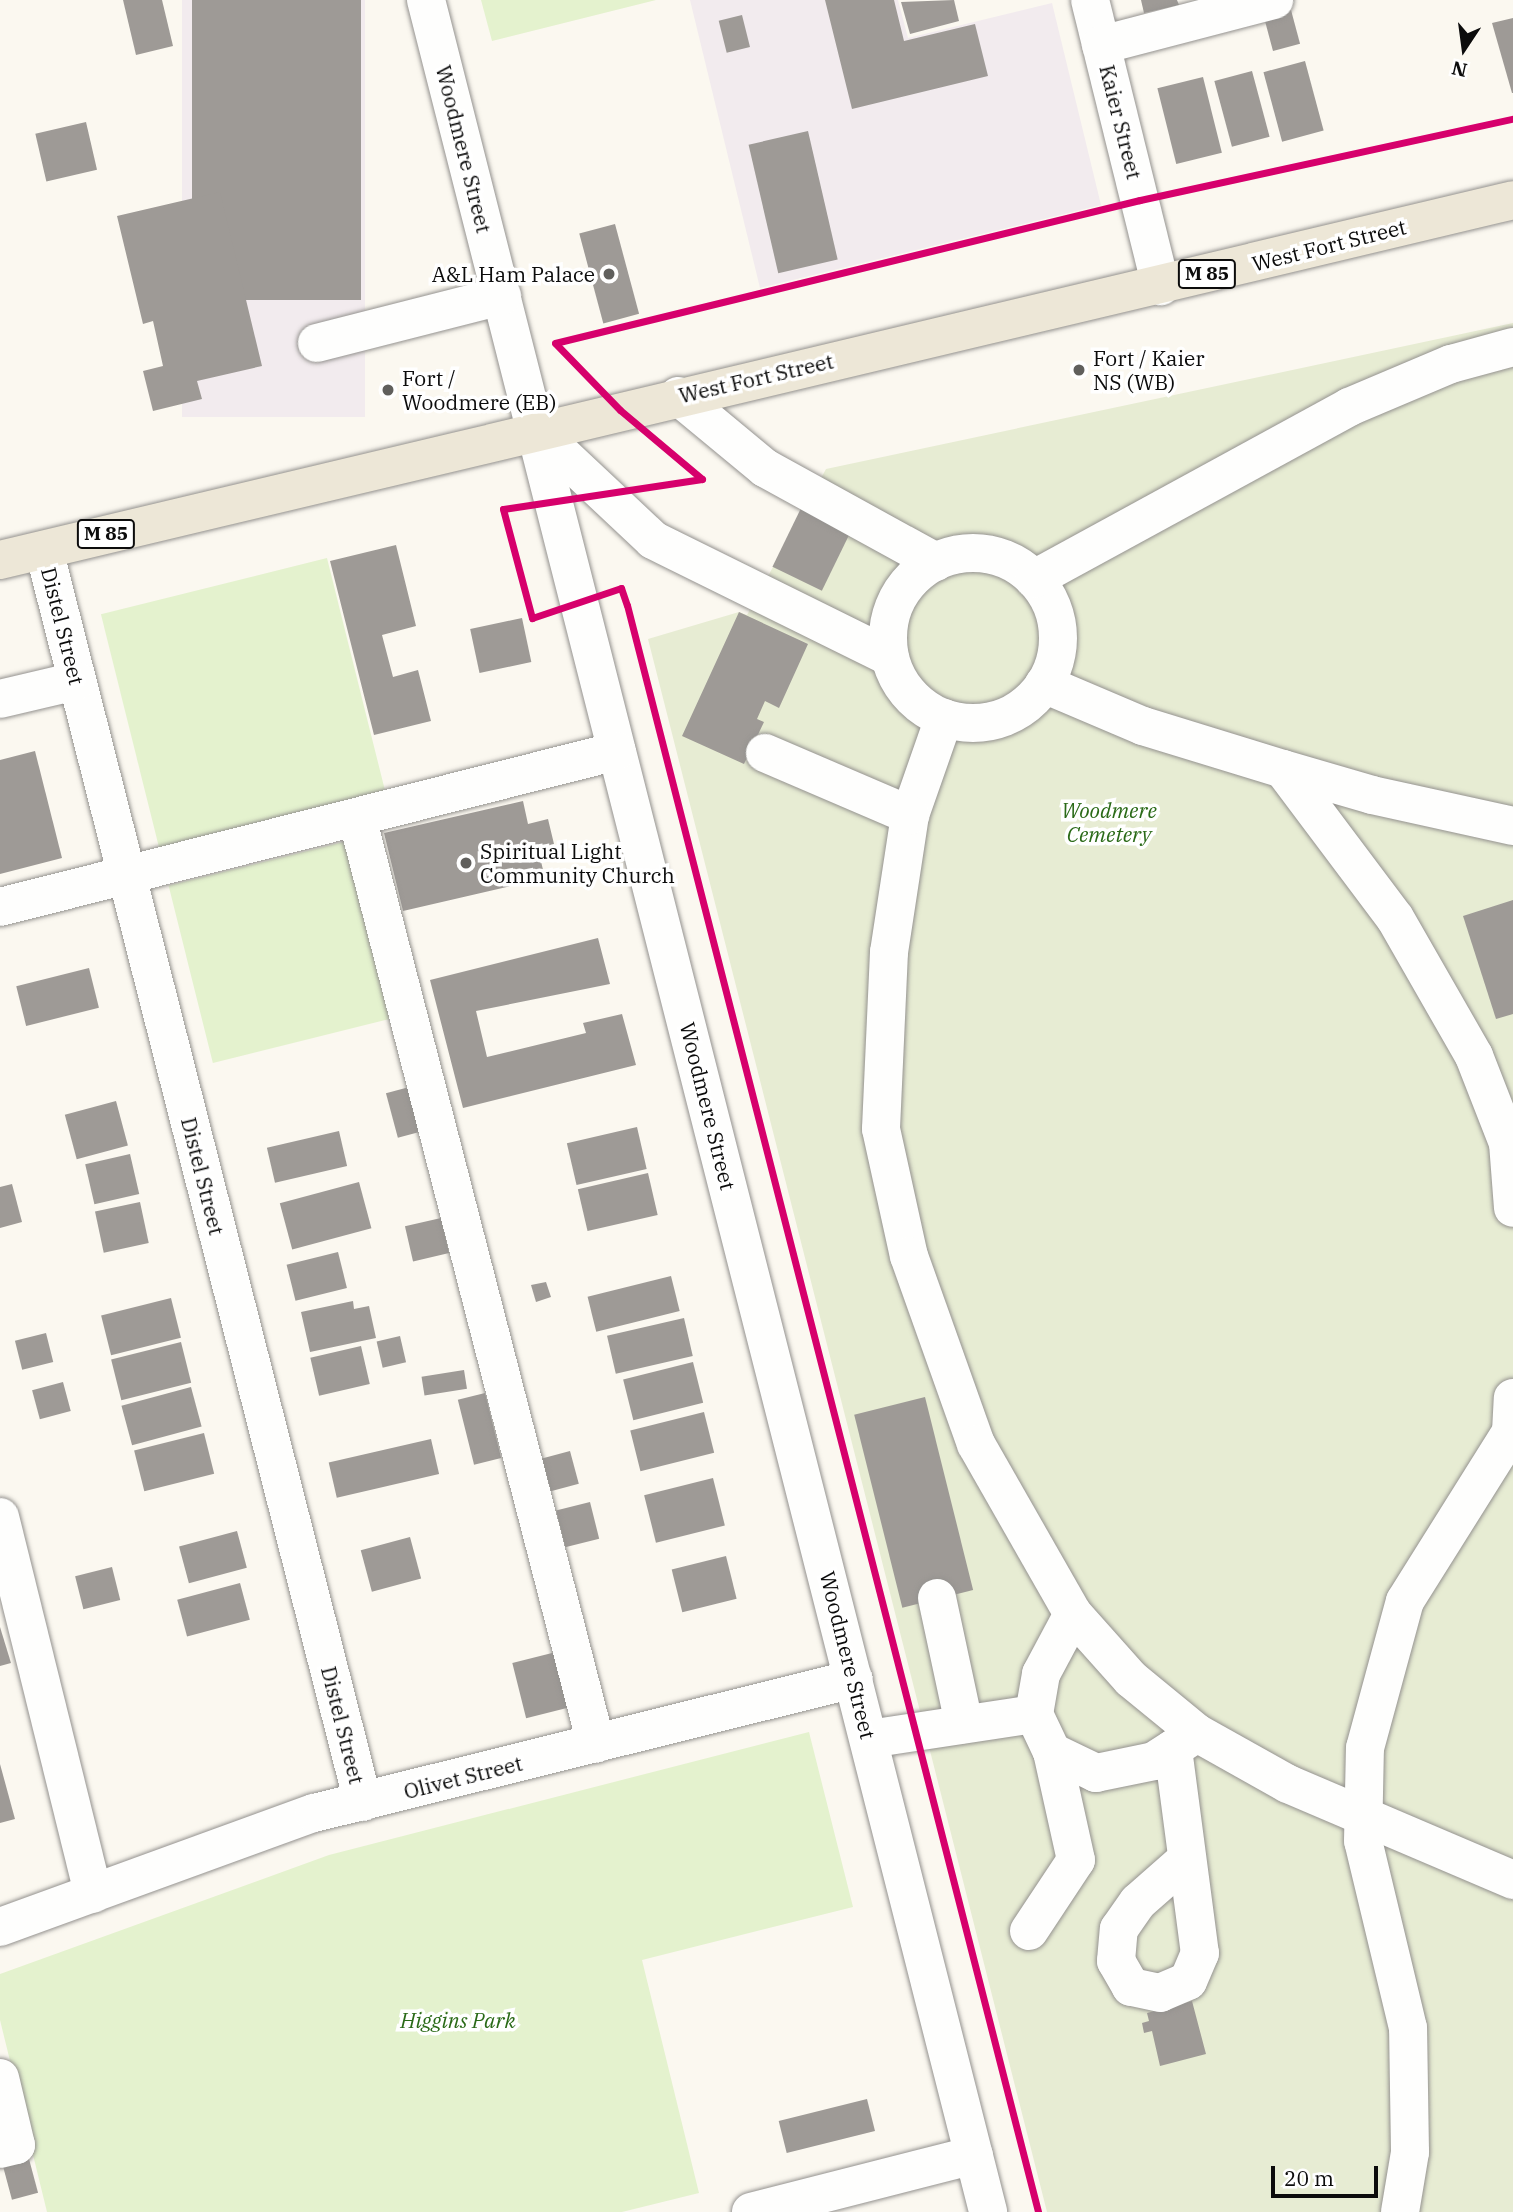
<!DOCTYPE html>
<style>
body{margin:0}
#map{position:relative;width:1513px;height:2212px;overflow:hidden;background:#fbf8f0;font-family:"IBM Plex Serif",serif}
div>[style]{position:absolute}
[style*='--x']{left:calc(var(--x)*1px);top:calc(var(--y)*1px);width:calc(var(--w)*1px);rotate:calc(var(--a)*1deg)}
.industrial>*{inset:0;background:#f2ebee;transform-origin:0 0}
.green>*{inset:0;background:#e4f2ce;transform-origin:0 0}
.cemetery>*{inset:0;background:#e7ecd3}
.building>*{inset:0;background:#9e9a96;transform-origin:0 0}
.roads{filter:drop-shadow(0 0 2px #94928f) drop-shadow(0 0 2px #94928f)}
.minor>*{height:38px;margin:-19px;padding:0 19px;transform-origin:19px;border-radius:19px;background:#fefefd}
.minor>.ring{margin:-19px;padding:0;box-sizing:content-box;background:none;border:38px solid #fefefd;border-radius:50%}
.major>*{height:38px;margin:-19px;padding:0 19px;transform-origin:19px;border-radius:19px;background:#ede7d7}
.cycleway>*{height:7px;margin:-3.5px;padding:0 3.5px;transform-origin:3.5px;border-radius:3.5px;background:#d6006c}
.dots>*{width:19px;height:19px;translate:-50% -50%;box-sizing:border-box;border:4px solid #fff;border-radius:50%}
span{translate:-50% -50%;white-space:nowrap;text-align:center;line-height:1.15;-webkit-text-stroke:7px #fff;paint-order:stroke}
.shield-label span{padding:2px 5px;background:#fff;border:2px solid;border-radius:5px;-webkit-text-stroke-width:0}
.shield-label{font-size:19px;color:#0c0c0c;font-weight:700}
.street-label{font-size:21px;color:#0c0c0c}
.poi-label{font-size:21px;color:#0c0c0c}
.right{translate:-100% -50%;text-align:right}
.left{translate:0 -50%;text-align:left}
.park-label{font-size:21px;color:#2a6a17;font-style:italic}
.north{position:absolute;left:1429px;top:14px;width:70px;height:70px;-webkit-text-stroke:5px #fff;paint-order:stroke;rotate:193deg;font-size:19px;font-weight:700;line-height:28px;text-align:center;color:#0c0c0c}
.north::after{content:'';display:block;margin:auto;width:24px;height:32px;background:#0c0c0c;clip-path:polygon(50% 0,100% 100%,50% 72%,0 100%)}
.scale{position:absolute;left:1271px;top:2166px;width:107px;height:32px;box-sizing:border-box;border:4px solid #0c0c0c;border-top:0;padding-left:9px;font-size:21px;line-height:24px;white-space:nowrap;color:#0c0c0c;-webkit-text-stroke:5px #fff;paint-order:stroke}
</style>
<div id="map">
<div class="industrial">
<i style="left:182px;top:0;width:183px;height:417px"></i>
<i style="clip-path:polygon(690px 0,898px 0,908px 38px,1052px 3px,1101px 205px,760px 288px)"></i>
</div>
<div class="green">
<i style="clip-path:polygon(481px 0,656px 0,492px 41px)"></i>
<i style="left:327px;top:558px;width:241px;height:233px;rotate:76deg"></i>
<i style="left:351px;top:840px;width:183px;height:188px;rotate:76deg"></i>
<i style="clip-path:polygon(809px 1732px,853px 1907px,642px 1960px,699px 2193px,622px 2212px,47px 2212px,0 2020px,0 1974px,329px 1855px)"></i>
</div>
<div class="cemetery">
<i style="clip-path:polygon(1513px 323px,1513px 2212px,1047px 2212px,648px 639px,739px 612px,747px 615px,826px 469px)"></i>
</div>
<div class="building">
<i style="clip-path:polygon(123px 0,162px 0,173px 46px,136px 55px)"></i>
<i style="left:192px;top:0;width:169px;height:300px"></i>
<i style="clip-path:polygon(825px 0,894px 0,904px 41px,975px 24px,988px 76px,852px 109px)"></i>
<i style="clip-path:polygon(954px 0,959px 21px,910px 34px,901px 2px)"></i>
<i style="clip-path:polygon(1141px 0,1177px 0,1179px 5px,1144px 13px)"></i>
<i style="left:1291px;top:10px;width:35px;height:28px;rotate:75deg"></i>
<i style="left:742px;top:15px;width:33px;height:24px;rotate:76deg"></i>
<i style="clip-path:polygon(1513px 18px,1513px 93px,1512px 93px,1492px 23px)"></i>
<i style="left:1305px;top:61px;width:72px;height:43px;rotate:75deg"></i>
<i style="left:1252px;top:71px;width:68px;height:39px;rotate:75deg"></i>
<i style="left:1203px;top:77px;width:78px;height:47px;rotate:76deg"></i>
<i style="left:86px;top:122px;width:49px;height:52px;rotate:77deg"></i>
<i style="left:808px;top:131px;width:132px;height:61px;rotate:77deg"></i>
<i style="clip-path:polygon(220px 192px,262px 366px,197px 381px,202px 399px,153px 411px,143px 371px,163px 366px,153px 321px,143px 324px,117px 216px)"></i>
<i style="left:615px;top:224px;width:93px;height:37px;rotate:75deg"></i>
<i style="left:804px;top:502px;width:55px;height:72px;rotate:26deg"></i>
<i style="clip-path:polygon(396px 545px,416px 626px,382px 635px,393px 677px,418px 670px,431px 721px,374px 735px,330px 561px)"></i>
<i style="clip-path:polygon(739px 612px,808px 644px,779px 708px,765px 701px,757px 719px,764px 722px,744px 764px,682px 736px)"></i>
<i style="left:522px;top:618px;width:45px;height:53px;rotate:78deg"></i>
<i style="clip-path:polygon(35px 751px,62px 858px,0 874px,0 760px)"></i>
<i style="clip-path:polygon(523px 801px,528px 824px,548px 819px,554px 844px,538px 849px,545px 878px,403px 911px,384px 833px)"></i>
<i style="clip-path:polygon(1513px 900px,1513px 1014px,1496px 1019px,1463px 916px)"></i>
<i style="clip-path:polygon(598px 938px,610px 984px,476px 1011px,487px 1057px,586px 1033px,583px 1023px,622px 1014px,636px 1065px,463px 1108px,430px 980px)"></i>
<i style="left:89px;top:968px;width:41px;height:75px;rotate:76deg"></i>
<i style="left:413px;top:1086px;width:46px;height:28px;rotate:75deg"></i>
<i style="left:116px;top:1101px;width:46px;height:53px;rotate:75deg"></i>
<i style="left:637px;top:1127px;width:43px;height:72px;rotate:77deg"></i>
<i style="left:339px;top:1131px;width:36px;height:74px;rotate:77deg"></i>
<i style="left:130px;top:1154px;width:41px;height:46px;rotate:77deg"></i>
<i style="left:648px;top:1173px;width:43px;height:72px;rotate:77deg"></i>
<i style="left:359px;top:1182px;width:48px;height:82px;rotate:75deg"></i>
<i style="clip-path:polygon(12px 1184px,22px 1222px,0 1228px,0 1187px)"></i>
<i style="left:140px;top:1202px;width:42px;height:46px;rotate:78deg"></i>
<i style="left:441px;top:1218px;width:36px;height:37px;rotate:77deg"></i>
<i style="left:338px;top:1252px;width:37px;height:53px;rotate:76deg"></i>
<i style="left:671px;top:1276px;width:36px;height:86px;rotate:76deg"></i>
<i style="clip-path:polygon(546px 1282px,551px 1297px,536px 1302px,531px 1285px)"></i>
<i style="left:171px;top:1298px;width:41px;height:72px;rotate:76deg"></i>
<i style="clip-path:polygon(353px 1301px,354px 1309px,369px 1306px,376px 1338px,310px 1352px,301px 1312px)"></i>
<i style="left:684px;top:1318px;width:39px;height:79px;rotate:77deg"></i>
<i style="left:46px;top:1333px;width:30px;height:32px;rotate:76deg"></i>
<i style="left:400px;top:1336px;width:27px;height:24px;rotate:77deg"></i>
<i style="left:181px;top:1342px;width:42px;height:72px;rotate:76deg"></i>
<i style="left:361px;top:1346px;width:39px;height:52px;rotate:77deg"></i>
<i style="left:693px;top:1362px;width:42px;height:72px;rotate:76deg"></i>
<i style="left:464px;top:1370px;width:19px;height:43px;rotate:81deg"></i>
<i style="left:63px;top:1382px;width:30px;height:32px;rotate:75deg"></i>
<i style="left:191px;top:1387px;width:41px;height:72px;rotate:75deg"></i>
<i style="left:485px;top:1393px;width:67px;height:28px;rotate:76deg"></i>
<i style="left:925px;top:1397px;width:199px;height:73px;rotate:76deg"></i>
<i style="left:704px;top:1412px;width:42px;height:76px;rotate:76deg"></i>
<i style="left:204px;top:1433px;width:42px;height:72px;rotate:76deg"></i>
<i style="left:431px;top:1439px;width:36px;height:105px;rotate:77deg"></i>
<i style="left:570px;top:1451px;width:34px;height:29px;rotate:75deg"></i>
<i style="left:713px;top:1478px;width:49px;height:71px;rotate:76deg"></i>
<i style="left:590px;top:1502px;width:38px;height:35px;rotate:76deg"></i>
<i style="left:237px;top:1531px;width:38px;height:60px;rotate:75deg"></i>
<i style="left:410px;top:1537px;width:43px;height:51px;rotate:75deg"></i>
<i style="left:726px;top:1556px;width:44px;height:56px;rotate:76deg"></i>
<i style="left:112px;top:1567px;width:34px;height:38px;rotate:76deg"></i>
<i style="left:240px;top:1583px;width:38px;height:65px;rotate:75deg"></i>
<i style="clip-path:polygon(0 1627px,11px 1663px,0 1666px)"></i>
<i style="left:556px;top:1652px;width:57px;height:45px;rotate:76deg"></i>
<i style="clip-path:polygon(0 1764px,15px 1819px,0 1823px)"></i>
<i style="clip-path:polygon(1192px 2001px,1206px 2054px,1160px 2066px,1152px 2031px,1144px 2033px,1142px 2023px,1149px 2021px,1147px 2013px)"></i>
<i style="left:867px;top:2099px;width:33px;height:91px;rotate:76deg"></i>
<i style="left:29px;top:2159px;width:35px;height:27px;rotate:75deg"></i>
</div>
<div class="roads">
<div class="minor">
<i style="--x:426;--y:0;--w:2282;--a:75.74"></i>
<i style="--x:1090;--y:0;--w:295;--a:76.1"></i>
<i style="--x:1101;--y:45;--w:179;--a:-14.6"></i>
<i style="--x:317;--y:343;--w:191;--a:-14.3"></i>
<i style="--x:678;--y:396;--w:113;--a:39.6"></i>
<i style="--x:765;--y:468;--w:195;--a:28.8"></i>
<i style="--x:535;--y:429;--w:162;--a:43.2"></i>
<i style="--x:653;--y:540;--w:264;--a:26.3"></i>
<i style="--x:44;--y:550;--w:1292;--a:75.71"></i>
<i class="ring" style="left:888px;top:553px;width:132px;height:132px"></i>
<i style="--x:1034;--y:579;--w:359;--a:-28.6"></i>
<i style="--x:1349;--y:407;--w:111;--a:-22.9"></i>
<i style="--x:1451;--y:364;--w:64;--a:-15.3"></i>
<i style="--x:1044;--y:684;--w:108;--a:23"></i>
<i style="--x:1143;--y:726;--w:146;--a:17.1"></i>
<i style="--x:1283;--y:769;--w:93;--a:16.3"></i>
<i style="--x:1372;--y:795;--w:144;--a:12.4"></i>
<i style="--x:0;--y:699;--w:79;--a:-13.2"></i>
<i style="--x:944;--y:718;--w:103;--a:109.3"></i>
<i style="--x:910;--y:815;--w:139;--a:98.7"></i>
<i style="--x:889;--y:952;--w:177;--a:92.6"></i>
<i style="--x:881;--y:1129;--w:130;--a:77.6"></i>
<i style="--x:909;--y:1256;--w:200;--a:70.4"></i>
<i style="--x:976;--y:1444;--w:196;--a:60.3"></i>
<i style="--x:1073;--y:1614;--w:87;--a:48.3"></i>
<i style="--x:1131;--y:1679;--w:85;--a:39.3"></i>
<i style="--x:1197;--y:1733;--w:104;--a:29.3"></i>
<i style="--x:1288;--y:1784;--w:245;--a:23.1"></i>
<i style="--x:765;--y:753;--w:158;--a:23.2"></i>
<i style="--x:1283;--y:769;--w:186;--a:53.1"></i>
<i style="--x:1395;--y:918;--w:159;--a:60.2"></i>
<i style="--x:1474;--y:1056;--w:93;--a:68.7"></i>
<i style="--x:1508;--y:1143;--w:65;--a:85.6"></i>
<i style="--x:357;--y:817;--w:957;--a:75.54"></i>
<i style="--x:0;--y:907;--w:636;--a:-14.19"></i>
<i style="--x:0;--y:1517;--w:388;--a:76.1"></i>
<i style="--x:937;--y:1598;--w:129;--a:77.9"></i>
<i style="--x:1073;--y:1614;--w:68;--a:118.1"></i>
<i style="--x:1041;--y:1674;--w:41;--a:99.9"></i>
<i style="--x:1034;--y:1714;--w:42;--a:64.7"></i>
<i style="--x:1052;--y:1752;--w:49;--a:25.5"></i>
<i style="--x:1096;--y:1773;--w:59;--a:-11.7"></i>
<i style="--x:1154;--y:1761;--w:48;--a:-33"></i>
<i style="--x:869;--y:1739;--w:167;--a:-8.6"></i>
<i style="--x:1173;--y:1749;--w:206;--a:82.5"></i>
<i style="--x:1200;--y:1953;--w:30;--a:113"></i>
<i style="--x:1188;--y:1981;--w:30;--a:157"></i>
<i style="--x:1160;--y:1993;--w:30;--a:-168"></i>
<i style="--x:1131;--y:1987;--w:30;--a:-120"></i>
<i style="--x:1116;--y:1961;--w:32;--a:-85"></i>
<i style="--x:1119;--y:1929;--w:33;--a:-55"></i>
<i style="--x:1138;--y:1902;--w:65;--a:-41.3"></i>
<i style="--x:0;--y:1927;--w:334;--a:-20"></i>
<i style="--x:314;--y:1813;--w:556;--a:-13.94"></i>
<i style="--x:1029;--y:1931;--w:85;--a:-56.5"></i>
<i style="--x:1076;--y:1860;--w:111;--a:-102.5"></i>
<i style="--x:0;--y:2078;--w:69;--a:76.6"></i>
<i style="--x:16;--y:2145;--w:16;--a:166"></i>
<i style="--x:751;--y:2212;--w:230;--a:-14.3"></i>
<i style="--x:1400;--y:2212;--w:61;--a:-80.5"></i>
<i style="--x:1410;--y:2152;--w:124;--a:-90.9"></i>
<i style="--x:1408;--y:2028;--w:192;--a:-103.5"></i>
<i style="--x:1363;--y:1841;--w:93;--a:-88.8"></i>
<i style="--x:1365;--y:1748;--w:152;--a:-74.8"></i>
<i style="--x:1405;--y:1601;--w:199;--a:-57.9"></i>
<i style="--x:1511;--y:1432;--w:34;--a:-87"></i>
</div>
<div class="major">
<i style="--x:0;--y:560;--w:1555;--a:-13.38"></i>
</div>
</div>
<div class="cycleway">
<i style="--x:702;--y:479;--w:201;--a:171.4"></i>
<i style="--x:503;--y:509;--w:113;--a:75.1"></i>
<i style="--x:532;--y:618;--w:94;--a:-18.6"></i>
<i style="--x:621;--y:588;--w:18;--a:71"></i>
<i style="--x:627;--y:605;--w:1659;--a:75.65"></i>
<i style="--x:702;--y:479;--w:107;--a:-139.9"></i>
<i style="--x:620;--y:410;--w:93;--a:-134.1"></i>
<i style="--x:555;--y:343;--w:602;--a:-13.74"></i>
<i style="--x:1140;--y:200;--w:382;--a:-12.3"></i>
</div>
<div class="dots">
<i style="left:609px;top:274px;background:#605f5c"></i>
<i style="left:1079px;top:370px;background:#605f5c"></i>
<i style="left:388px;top:390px;background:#605f5c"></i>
<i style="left:466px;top:863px;background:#605f5c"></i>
</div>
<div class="shield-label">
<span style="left:1207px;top:274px">M 85</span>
<span style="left:106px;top:534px">M 85</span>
</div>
<div class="street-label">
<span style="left:1121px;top:122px;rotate:76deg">Kaier Street</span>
<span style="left:464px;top:149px;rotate:76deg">Woodmere Street</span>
<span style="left:1329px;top:245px;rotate:-14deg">West Fort Street</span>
<span style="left:756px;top:378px;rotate:-13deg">West Fort Street</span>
<span style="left:63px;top:626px;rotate:76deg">Distel Street</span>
<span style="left:708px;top:1106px;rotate:76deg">Woodmere Street</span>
<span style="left:203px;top:1176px;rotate:76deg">Distel Street</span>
<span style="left:848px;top:1655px;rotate:76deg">Woodmere Street</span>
<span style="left:343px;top:1725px;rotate:76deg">Distel Street</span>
<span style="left:463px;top:1777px;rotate:-14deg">Olivet Street</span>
</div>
<div class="poi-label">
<span class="right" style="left:595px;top:274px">A&amp;L Ham Palace</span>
<span class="left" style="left:1093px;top:370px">Fort / Kaier<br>NS (WB)</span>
<span class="left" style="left:402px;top:390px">Fort /<br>Woodmere (EB)</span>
<span class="left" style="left:480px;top:863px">Spiritual Light<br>Community Church</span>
</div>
<div class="park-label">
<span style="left:1109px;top:822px">Woodmere<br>Cemetery</span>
<span style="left:458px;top:2020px">Higgins Park</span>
</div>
<div class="north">N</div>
<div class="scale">20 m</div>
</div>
